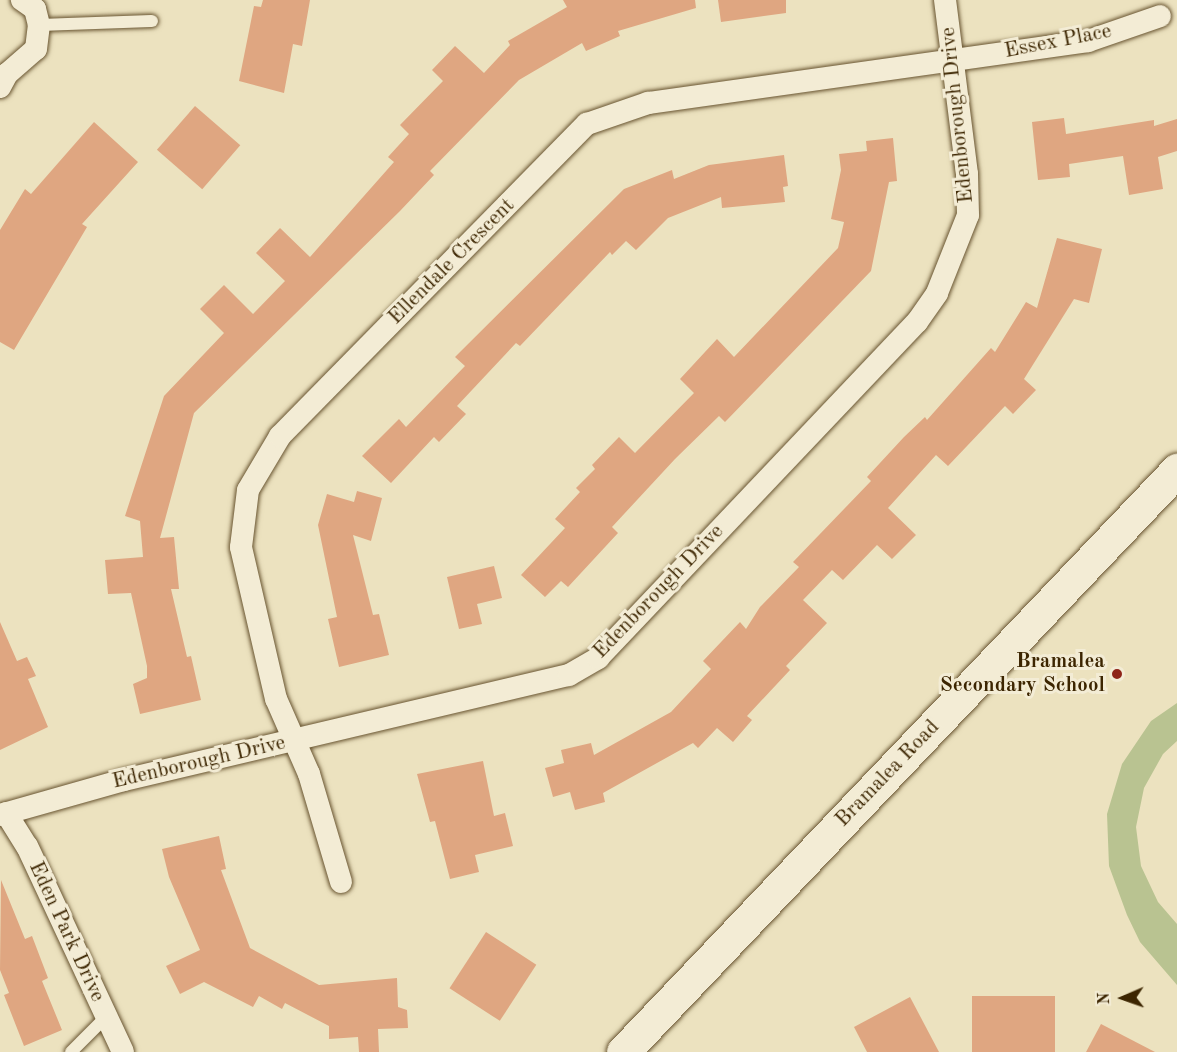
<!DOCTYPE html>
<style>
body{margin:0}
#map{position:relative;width:1177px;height:1052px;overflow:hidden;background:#ece2bf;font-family:"Old Standard TT",serif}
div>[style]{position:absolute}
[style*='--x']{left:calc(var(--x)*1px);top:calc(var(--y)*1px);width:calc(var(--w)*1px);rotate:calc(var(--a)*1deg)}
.green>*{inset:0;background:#b9c391}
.building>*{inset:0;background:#dfa681;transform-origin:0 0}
.roads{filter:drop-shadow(0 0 2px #685430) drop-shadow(0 0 2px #685430)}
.lane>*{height:12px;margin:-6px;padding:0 6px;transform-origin:6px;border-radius:6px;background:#f3ecd5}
.street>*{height:22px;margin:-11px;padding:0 11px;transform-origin:11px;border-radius:11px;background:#f3ecd5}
.secondary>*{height:33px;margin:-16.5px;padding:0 16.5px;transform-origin:16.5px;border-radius:16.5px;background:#f3ecd5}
.dots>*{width:16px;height:16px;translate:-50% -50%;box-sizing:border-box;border:3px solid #f3ecd5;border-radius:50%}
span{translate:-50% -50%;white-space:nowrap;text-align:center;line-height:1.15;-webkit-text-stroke:6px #f3ecd5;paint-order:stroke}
.street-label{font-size:21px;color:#3c2501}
.poi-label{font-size:21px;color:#3c2501;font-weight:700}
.right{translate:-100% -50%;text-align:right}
.north{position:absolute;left:1093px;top:968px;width:60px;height:60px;-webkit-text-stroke:4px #f3ecd5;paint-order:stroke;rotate:268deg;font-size:16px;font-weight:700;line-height:24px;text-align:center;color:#3c2501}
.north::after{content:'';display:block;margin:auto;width:21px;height:27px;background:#3c2501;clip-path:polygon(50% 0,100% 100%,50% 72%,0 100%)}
</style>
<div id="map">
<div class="green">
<i style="clip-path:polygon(1177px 703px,1177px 741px,1163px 754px,1144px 788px,1136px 827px,1141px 866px,1158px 902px,1177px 924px,1177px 985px,1140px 942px,1127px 915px,1109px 866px,1107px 814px,1122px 764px,1151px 721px)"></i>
</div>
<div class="building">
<i style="clip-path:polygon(263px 0,310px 0,302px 46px,293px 44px,284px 93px,239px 81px,254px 6px,261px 7px)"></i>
<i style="clip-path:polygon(563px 0,695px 0,696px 8px,618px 31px,620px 36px,586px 51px,582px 43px,519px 80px,430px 171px,434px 175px,400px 211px,194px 413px,160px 538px,174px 537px,179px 589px,171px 589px,187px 657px,191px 656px,201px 700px,140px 714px,133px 684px,147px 678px,147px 666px,131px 593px,108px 594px,105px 560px,143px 557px,140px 521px,125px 516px,164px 396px,224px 333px,200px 309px,224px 285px,253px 314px,285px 281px,256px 253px,280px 228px,310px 257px,394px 162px,388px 157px,409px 134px,400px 125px,443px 81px,432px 70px,455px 46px,484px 73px,510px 45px,508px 41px,567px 7px)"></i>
<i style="clip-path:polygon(718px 0,786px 0,786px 13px,721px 22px)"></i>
<i style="left:195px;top:106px;width:60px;height:58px;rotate:41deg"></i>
<i style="clip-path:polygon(1064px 118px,1066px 134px,1154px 120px,1154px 126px,1177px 119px,1177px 151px,1158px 157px,1163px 189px,1129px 195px,1123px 156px,1069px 164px,1070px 177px,1038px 180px,1032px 122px)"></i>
<i style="clip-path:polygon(94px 122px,138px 162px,82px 224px,87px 227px,14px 350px,0 342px,0 230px,25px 189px,31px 194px)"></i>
<i style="clip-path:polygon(893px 138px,897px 181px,889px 182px,871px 271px,725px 422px,719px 416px,675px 459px,612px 527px,618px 533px,568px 587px,561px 581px,545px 597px,521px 575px,565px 528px,555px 519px,580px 492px,576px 488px,595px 469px,592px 465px,619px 437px,635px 453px,694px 393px,680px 379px,717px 339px,734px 357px,838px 248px,844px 222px,831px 219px,841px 170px,839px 154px,867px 151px,866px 141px)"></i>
<i style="clip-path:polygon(784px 155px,788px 186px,783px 187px,785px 202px,722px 208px,721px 197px,668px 218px,636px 250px,626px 241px,612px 255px,610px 252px,520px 346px,516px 343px,457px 406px,466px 414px,439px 442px,434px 437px,391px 483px,362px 456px,399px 419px,406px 427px,465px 366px,455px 357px,624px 189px,672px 170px,674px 179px,709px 165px)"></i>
<i style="clip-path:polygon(1057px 238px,1102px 249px,1089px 303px,1074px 299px,1024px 379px,1036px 390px,1013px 414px,1005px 406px,948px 466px,936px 455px,888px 508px,916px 535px,892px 559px,877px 545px,843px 580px,832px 570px,803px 600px,827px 623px,786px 666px,790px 670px,747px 716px,752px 720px,733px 742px,717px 728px,698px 748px,693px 743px,603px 793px,605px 802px,575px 810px,570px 792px,553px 797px,545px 768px,564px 763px,561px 750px,591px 743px,594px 755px,671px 712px,711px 669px,703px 661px,740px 622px,746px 629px,760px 607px,799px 567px,793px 562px,871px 481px,867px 477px,904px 437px,925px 417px,927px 420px,991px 348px,995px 352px,1026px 302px,1037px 308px)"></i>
<i style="clip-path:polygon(357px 491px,382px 498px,371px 541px,353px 535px,373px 615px,379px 614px,389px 655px,339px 667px,328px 619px,337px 617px,318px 525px,327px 494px,354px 502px)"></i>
<i style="clip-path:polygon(494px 566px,502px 598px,477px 604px,482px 624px,459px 629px,447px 577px)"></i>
<i style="clip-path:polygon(0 622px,17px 661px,27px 657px,36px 676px,28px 679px,48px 727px,0 750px)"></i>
<i style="clip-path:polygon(483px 761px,494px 816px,505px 813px,513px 846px,475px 855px,479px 872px,450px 879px,435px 821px,430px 822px,417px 774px)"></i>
<i style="clip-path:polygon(219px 836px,226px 869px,221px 870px,250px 948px,319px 985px,397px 978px,398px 1007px,407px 1010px,408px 1028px,378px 1029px,379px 1052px,359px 1052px,358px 1037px,329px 1039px,329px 1026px,285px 1003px,282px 1009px,259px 996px,253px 1007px,204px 982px,180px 994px,166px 966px,200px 950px,169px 877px,162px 849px)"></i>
<i style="clip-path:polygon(1px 880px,25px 939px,32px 936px,48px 978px,42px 981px,62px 1030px,24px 1046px,4px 995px,9px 993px,0 970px)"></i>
<i style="left:486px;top:932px;width:60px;height:67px;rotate:33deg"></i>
<i style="left:972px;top:996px;width:83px;height:56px"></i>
<i style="clip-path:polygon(910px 997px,939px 1052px,867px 1052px,854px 1027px)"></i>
<i style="clip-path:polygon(1101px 1024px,1155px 1052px,1086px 1052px)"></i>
</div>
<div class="roads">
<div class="lane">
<i style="--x:39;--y:25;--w:113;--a:-2"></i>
<i style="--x:71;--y:1052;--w:49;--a:-45"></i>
</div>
<div class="street">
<i style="--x:0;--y:87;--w:15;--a:-62"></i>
<i style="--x:7;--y:74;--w:38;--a:-41"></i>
<i style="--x:36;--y:49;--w:24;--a:-83"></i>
<i style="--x:39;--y:25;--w:16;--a:-104"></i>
<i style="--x:35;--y:9;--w:16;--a:-145"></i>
<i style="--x:6;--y:813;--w:39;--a:58"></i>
<i style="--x:27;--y:846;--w:227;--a:65"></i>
<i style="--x:0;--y:815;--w:129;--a:-15.8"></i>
<i style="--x:124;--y:780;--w:457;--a:-13.3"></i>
<i style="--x:569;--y:675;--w:34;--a:-30"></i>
<i style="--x:598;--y:658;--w:463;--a:-46.5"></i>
<i style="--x:917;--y:322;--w:35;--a:-55"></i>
<i style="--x:937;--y:293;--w:84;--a:-68.3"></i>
<i style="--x:968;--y:215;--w:41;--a:-91.4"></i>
<i style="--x:967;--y:174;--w:175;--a:-97.2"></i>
<i style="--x:341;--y:882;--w:113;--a:-106.5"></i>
<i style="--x:309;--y:774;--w:82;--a:-113.7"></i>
<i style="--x:276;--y:699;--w:156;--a:-103"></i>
<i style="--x:241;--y:547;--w:57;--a:-83"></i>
<i style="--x:248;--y:490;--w:63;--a:-59.3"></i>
<i style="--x:280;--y:436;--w:438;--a:-45.5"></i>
<i style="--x:587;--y:124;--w:65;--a:-19"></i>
<i style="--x:648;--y:103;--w:444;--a:-8"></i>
<i style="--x:1088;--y:41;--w:76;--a:-19.1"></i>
</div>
<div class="secondary">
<i style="--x:623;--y:1052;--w:804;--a:-46.41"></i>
</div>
</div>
<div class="dots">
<i style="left:1117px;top:674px;background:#8f2418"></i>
</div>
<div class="street-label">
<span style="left:1058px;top:42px;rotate:-11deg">Essex Place</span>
<span style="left:958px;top:115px;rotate:-96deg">Edenborough Drive</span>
<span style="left:452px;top:262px;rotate:-45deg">Ellendale Crescent</span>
<span style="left:659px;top:592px;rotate:-46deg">Edenborough Drive</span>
<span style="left:199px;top:763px;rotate:-13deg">Edenborough Drive</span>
<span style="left:888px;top:774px;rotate:-46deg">Bramalea Road</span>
<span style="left:66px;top:932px;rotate:65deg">Eden Park Drive</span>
</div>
<div class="poi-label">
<span class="right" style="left:1105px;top:674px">Bramalea<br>Secondary School</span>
</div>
<div class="north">N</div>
</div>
